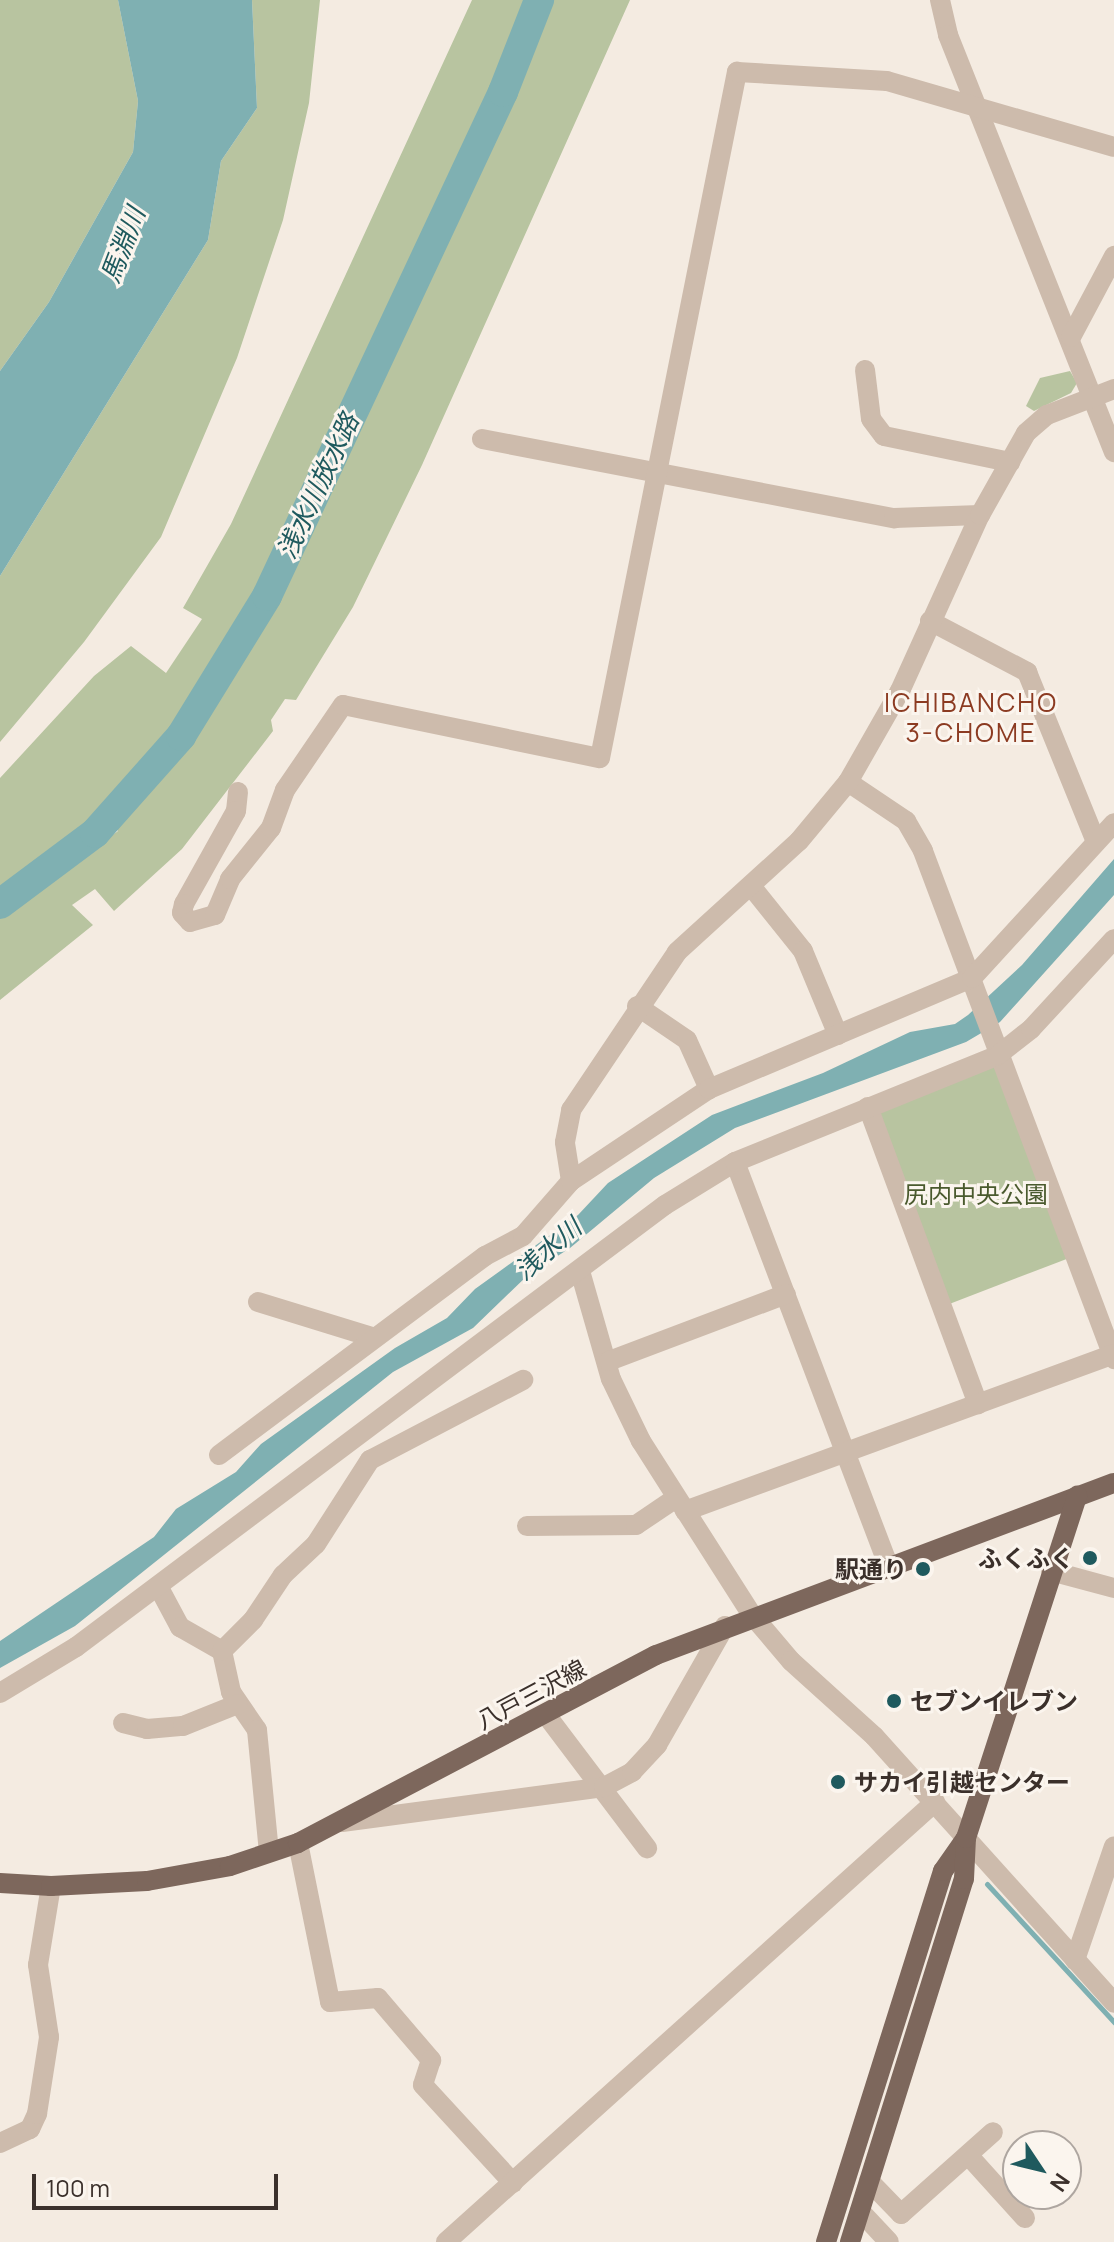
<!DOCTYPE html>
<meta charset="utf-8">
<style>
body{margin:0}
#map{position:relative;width:1114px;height:2242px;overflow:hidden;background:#f4ebe1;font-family:Manrope,"Noto Sans JP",sans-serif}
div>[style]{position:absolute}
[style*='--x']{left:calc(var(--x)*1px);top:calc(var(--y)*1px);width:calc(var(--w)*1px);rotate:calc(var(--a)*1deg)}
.green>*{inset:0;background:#b8c4a0;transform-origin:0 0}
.water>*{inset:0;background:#7fb0b2}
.stream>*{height:5px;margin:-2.5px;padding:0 2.5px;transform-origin:2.5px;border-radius:2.5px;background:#7fb0b2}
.river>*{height:30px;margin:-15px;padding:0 15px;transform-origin:15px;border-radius:15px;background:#7fb0b2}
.minor>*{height:20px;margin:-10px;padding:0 10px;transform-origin:10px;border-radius:10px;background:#cdbbac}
.major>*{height:20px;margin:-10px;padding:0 10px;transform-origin:10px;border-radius:10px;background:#7d675c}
.dots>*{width:22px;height:22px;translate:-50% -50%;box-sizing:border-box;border:4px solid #fbf5ee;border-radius:50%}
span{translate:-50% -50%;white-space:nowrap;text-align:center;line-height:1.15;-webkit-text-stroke:6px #fbf5ee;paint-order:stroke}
.park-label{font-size:24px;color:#4a5a2e}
.poi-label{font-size:24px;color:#3b302b;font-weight:700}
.right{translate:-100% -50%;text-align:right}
.left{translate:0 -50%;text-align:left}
.street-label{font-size:24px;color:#3b302b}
.water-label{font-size:26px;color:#1f5a5e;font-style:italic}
.neighbourhood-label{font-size:26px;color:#8c3b22;letter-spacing:2px}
.north{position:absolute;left:1002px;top:2130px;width:80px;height:80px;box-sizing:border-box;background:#fbf5ee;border:2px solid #aea6a0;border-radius:50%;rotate:125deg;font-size:22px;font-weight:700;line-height:32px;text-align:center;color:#3b302b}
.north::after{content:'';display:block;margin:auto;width:28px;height:36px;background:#1f5a5e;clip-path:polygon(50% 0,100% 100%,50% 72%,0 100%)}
.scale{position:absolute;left:32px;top:2174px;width:246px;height:36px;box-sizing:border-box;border:4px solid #3b302b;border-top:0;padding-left:10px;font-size:24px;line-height:28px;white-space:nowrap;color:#3b302b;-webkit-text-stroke:6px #fbf5ee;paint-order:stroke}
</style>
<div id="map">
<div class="green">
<i style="clip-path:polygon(0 0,118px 0,138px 101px,133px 152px,49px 302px,0 371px)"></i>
<i style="clip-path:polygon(252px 0,320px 0,309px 103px,283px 220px,237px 358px,161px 537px,84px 642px,0 742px,0 576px,208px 240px,221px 161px,257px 108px)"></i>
<i style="clip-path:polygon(472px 0,630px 0,422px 465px,353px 607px,296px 700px,285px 699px,271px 720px,273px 731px,182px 849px,114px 911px,95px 889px,72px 905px,93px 925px,0 1000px,0 917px,118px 831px,103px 813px,0 892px,0 778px,94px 676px,131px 646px,166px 673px,202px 619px,183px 608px,231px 524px)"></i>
<i style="clip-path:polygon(1070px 371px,1077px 383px,1071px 393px,1034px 411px,1026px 406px,1040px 378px)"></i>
<i style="left:994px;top:1064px;width:208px;height:127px;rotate:69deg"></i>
</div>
<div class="water">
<i style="clip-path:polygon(118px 0,252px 0,257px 108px,221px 161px,208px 240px,0 576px,0 371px,49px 302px,133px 152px,138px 101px)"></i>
<i style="clip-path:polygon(1114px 859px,1114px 895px,1000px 1022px,966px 1042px,735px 1128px,654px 1178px,570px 1248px,528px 1275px,473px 1328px,393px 1372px,75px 1626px,0 1668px,0 1641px,154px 1537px,176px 1509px,236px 1472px,261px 1444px,395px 1348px,447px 1318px,475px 1289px,578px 1215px,608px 1183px,712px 1115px,823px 1073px,910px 1032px,955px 1024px,968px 1015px,1022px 965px)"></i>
</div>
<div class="stream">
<i style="--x:987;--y:1884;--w:188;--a:47.4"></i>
</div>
<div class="river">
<i style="--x:0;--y:904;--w:119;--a:-36.8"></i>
<i style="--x:95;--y:833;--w:130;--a:-48.4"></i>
<i style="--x:181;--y:736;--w:164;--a:-58.4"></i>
<i style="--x:267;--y:596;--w:557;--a:-64.91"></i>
<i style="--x:503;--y:92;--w:99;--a:-68.6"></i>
</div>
<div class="minor">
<i style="--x:940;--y:0;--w:36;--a:77"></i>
<i style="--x:948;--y:35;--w:449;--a:68.3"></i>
<i style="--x:1071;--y:337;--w:92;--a:-62"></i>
<i style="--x:865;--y:370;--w:49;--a:83"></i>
<i style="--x:871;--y:419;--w:21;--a:53"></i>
<i style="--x:884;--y:436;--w:129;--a:11.7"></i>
<i style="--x:482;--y:439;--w:420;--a:10.9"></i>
<i style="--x:894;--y:518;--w:86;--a:-2"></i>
<i style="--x:930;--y:621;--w:110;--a:27.7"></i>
<i style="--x:1027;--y:672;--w:183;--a:67.9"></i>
<i style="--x:848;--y:782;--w:70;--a:33.9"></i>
<i style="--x:906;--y:821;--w:34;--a:60"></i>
<i style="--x:923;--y:851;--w:543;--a:69.39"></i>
<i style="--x:238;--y:792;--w:19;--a:96"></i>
<i style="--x:236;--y:811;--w:107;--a:119.2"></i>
<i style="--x:184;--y:904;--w:9;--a:103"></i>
<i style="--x:182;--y:913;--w:12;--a:48"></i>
<i style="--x:190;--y:922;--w:26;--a:-16"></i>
<i style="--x:215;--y:915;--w:39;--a:-67"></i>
<i style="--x:230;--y:879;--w:65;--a:-51.2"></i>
<i style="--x:271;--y:828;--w:40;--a:-69.8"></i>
<i style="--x:285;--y:790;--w:103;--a:-55.7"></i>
<i style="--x:343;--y:705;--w:262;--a:11.7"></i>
<i style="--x:600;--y:758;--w:700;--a:-78.71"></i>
<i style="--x:737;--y:72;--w:150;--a:3.4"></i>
<i style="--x:887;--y:81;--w:236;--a:16.2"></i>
<i style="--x:751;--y:886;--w:83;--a:51.3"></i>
<i style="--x:803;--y:951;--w:91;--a:67.4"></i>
<i style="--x:637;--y:1006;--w:60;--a:34.2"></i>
<i style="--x:687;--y:1040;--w:54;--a:65.8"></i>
<i style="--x:868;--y:1107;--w:317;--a:69.7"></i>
<i style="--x:735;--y:1162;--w:431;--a:69.2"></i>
<i style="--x:571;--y:1181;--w:39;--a:-99"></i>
<i style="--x:565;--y:1142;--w:33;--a:-79"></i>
<i style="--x:571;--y:1110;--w:190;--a:-56.1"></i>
<i style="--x:677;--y:952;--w:165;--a:-42.3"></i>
<i style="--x:799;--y:841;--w:77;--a:-50.3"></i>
<i style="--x:848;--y:782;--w:105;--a:-60.3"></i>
<i style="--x:900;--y:691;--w:193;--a:-65.6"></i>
<i style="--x:980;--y:515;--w:94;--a:-60.7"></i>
<i style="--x:1026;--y:433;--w:28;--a:-41"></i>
<i style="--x:1047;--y:415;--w:72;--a:-21.2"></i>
<i style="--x:580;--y:1271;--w:112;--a:74"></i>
<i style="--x:611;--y:1379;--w:69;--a:64.2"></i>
<i style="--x:641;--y:1441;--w:206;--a:57.5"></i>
<i style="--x:752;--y:1615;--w:60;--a:49.7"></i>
<i style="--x:791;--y:1661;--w:112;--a:42.1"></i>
<i style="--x:874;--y:1736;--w:359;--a:48"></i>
<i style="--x:258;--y:1302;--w:122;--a:17.1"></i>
<i style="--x:609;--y:1361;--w:189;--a:-20.7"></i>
<i style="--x:219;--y:1455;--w:332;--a:-36.8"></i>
<i style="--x:485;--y:1256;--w:43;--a:-27.8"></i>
<i style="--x:523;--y:1236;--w:73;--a:-48.9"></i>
<i style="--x:571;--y:1181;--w:166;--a:-33.7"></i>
<i style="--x:709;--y:1089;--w:285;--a:-22.9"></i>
<i style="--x:972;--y:978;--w:210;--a:-47.5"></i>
<i style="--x:685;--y:1511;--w:457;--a:-20.1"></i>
<i style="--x:527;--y:1526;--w:109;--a:-0.5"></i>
<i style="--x:636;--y:1525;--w:48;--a:-34"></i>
<i style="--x:1051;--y:1571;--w:65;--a:15.1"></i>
<i style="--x:158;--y:1586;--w:47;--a:61.8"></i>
<i style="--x:180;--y:1627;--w:48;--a:29.7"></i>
<i style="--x:222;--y:1651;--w:42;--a:77.6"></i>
<i style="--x:231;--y:1692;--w:46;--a:55.6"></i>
<i style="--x:257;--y:1730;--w:123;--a:84.4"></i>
<i style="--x:222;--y:1651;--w:44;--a:-45"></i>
<i style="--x:253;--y:1620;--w:54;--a:-56.3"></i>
<i style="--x:283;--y:1575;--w:45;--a:-43.2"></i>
<i style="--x:316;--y:1544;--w:100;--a:-57.3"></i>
<i style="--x:370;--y:1460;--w:173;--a:-27.6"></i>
<i style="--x:0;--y:1693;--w:89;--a:-31.2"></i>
<i style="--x:76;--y:1647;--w:736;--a:-36.89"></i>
<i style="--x:665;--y:1205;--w:82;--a:-31.6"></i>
<i style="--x:735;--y:1162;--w:284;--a:-22.1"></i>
<i style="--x:998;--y:1055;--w:42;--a:-38.2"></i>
<i style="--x:1031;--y:1029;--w:122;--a:-47.3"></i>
<i style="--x:547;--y:1716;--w:166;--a:52.9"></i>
<i style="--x:123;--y:1723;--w:25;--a:14"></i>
<i style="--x:147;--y:1729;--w:36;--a:-5"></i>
<i style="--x:183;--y:1726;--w:59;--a:-21.8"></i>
<i style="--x:342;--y:1822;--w:264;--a:-7.6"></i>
<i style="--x:604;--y:1787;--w:32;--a:-28"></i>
<i style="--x:632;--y:1772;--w:37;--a:-47"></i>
<i style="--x:657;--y:1745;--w:137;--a:-60.3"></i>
<i style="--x:298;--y:1843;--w:162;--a:78.6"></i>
<i style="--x:330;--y:2002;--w:48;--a:-4.8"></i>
<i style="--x:378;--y:1998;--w:82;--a:49.5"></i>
<i style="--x:431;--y:2060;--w:26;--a:108"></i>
<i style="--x:423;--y:2085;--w:133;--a:47.4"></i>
<i style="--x:1075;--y:1960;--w:120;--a:-71.1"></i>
<i style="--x:0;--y:2143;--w:33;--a:-25"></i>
<i style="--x:30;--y:2129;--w:17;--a:-65"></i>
<i style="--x:37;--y:2114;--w:78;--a:-81.1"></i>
<i style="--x:49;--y:2037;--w:73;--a:-98.7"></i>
<i style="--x:38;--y:1965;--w:80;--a:-80.7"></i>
<i style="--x:968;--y:2155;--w:85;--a:47.9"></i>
<i style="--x:869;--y:2181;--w:46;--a:45.9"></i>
<i style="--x:901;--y:2214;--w:123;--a:-41.7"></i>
<i style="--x:860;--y:2211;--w:42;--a:46.9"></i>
<i style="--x:446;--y:2242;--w:658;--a:-41.98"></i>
</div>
<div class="major">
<i style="--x:0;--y:1883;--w:51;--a:3.4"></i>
<i style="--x:51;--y:1886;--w:96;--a:-3"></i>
<i style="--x:147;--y:1881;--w:84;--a:-10.2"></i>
<i style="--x:230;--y:1866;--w:72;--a:-18.7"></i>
<i style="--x:298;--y:1843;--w:404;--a:-27.7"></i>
<i style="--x:656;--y:1655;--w:489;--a:-20.6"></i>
<i style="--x:826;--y:2242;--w:389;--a:-72.5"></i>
<i style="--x:943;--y:1871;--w:40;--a:-55.1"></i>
<i style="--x:850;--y:2242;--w:380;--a:-72.6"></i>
<i style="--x:964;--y:1879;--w:41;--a:-87.2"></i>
<i style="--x:966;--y:1838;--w:360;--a:-72"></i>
</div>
<div class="dots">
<i style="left:1090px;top:1558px;background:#1f5a5e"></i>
<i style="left:923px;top:1569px;background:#1f5a5e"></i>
<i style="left:894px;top:1701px;background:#1f5a5e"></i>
<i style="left:838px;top:1782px;background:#1f5a5e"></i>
</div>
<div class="park-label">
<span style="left:976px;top:1194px">尻内中央公園</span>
</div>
<div class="poi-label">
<span class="right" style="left:1074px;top:1558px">ふくふく</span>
<span class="right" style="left:907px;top:1569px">駅通り</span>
<span class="left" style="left:910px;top:1701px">セブンイレブン</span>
<span class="left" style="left:854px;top:1782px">サカイ引越センター</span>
</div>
<div class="street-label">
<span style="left:531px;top:1694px;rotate:-28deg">八戸三沢線</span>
</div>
<div class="water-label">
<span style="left:123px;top:245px;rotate:-69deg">馬淵川</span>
<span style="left:318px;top:486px;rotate:-65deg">浅水川放水路</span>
<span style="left:548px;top:1249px;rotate:-41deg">浅水川</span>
</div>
<div class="neighbourhood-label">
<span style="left:971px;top:718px">ICHIBANCHO<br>3-CHOME</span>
</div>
<div class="north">N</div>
<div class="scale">100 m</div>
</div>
